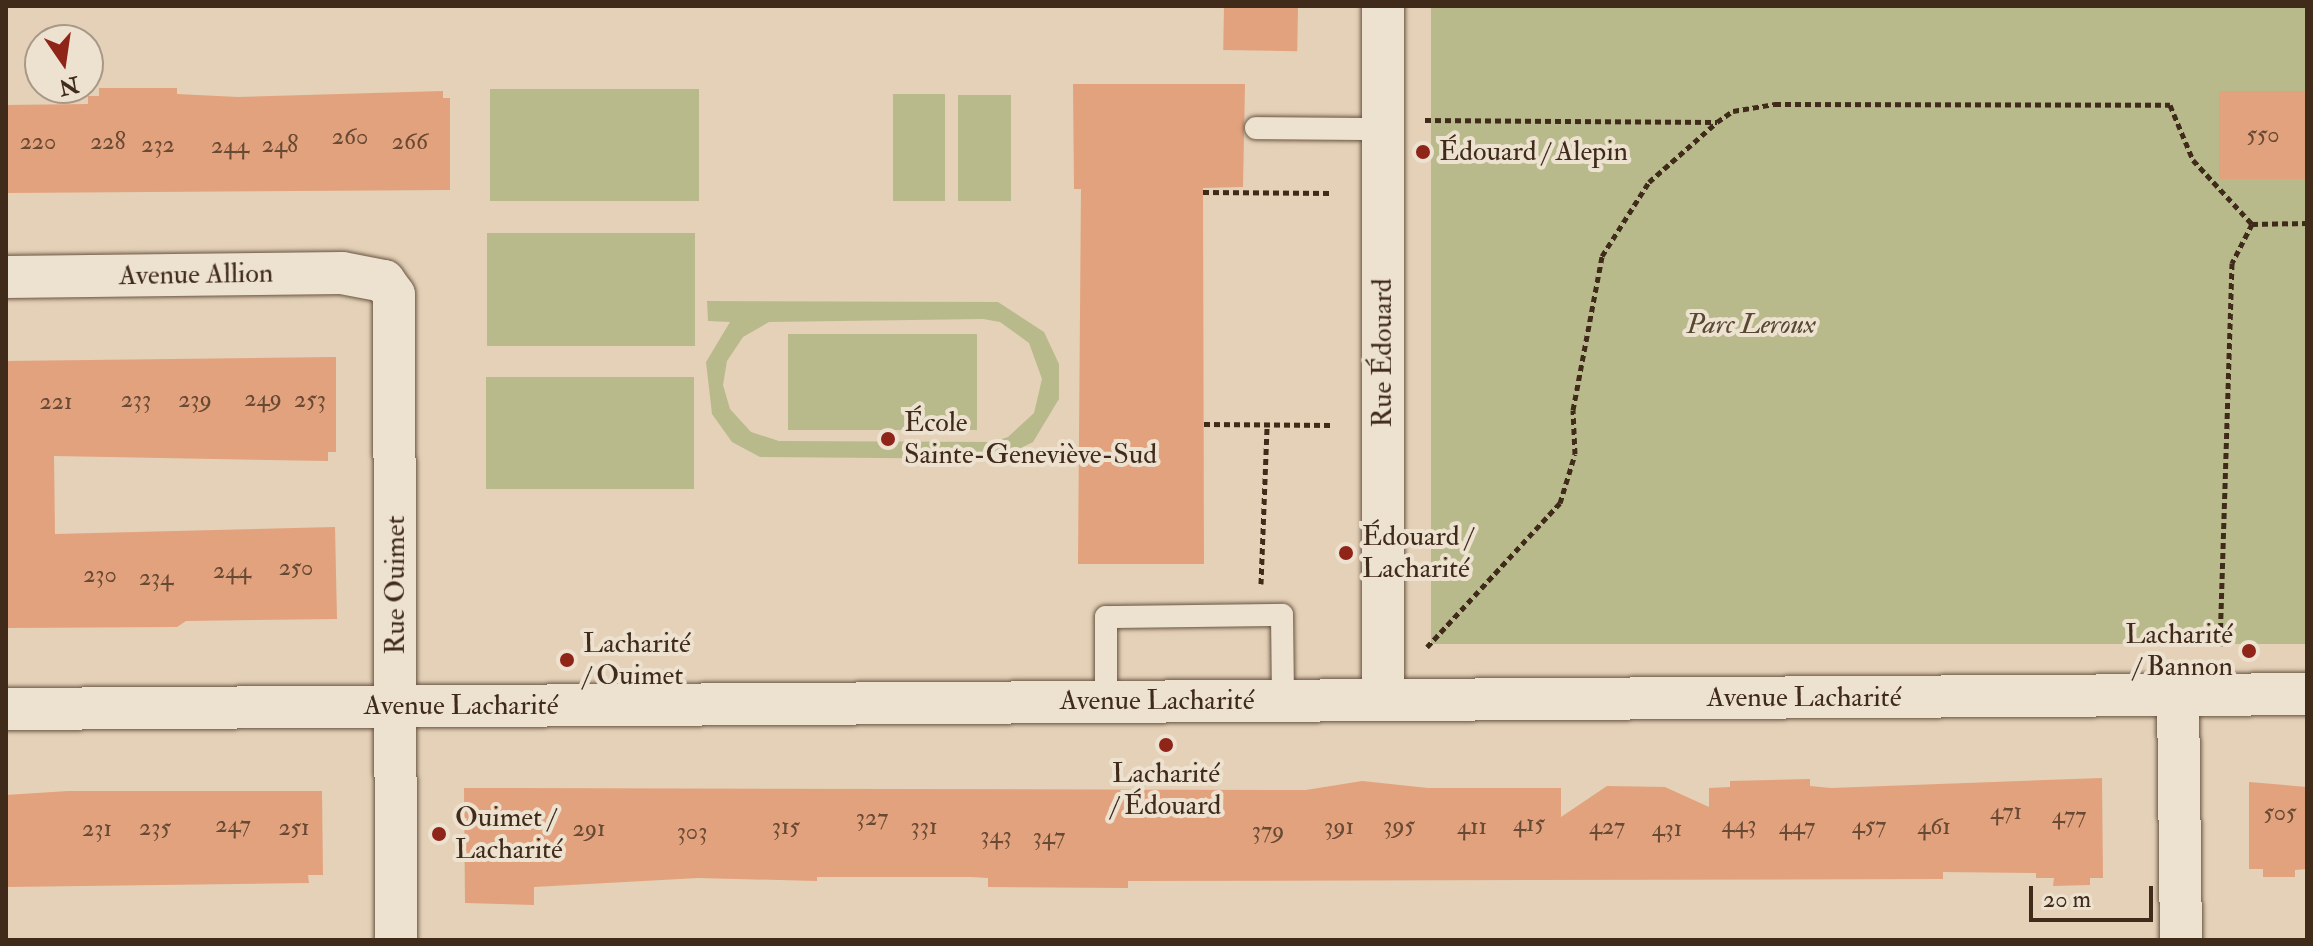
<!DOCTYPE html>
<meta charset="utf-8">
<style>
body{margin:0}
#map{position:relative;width:2313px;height:946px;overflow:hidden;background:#e4d1b7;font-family:"IM FELL Double Pica",serif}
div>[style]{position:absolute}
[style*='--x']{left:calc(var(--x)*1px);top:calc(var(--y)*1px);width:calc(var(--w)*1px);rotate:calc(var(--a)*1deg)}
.green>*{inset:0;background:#b9ba8b;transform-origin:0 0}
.building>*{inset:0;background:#e2a27d;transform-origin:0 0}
.path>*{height:5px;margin-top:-2.5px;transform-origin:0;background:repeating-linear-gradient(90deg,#402b1b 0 6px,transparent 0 10px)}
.roads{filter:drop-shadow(0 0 2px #695442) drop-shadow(0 0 2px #695442)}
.lane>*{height:22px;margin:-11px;padding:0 11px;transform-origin:11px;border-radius:11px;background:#ede1d0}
.street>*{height:42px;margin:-21px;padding:0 21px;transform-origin:21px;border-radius:21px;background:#ede1d0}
.dots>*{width:22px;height:22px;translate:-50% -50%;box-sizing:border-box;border:4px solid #ede1d0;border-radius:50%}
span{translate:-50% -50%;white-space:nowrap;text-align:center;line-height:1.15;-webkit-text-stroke:8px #ede1d0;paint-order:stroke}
.number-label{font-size:24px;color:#684934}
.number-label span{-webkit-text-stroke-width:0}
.poi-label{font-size:28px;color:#402b1b}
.left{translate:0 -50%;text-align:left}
.right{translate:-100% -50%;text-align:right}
.street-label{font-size:28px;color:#402b1b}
.park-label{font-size:28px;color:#584831;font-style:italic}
.frame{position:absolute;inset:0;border:8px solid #402b1b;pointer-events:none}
.north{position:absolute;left:24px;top:24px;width:80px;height:80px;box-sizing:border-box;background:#ede1d0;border:2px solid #a89888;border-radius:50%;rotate:167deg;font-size:22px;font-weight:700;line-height:32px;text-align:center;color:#402b1b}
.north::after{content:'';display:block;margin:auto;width:28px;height:36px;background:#8f2418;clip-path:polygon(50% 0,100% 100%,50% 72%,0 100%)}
.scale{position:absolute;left:2029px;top:886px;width:124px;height:36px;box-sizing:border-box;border:4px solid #402b1b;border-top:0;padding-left:10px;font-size:24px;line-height:28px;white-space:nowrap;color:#402b1b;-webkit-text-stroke:6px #ede1d0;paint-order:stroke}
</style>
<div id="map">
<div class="green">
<i style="left:1431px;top:6px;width:876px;height:638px"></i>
<i style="left:490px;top:89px;width:209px;height:112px"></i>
<i style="left:893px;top:94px;width:52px;height:107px"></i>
<i style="left:958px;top:95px;width:53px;height:106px"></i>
<i style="left:487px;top:233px;width:208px;height:113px"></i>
<i style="clip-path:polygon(evenodd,707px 301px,998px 302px,1044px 332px,1059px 364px,1059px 399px,1033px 442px,999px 459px,760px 457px,732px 442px,712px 414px,706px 362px,730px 322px,708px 321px,707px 301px,983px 319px,1000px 322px,1029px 343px,1042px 379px,1034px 413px,1008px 437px,992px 442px,779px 441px,751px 432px,730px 409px,723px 385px,727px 361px,743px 337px,769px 322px,983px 319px)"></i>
<i style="left:788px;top:334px;width:189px;height:96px"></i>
<i style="left:486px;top:377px;width:208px;height:112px"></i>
</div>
<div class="building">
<i style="left:1224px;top:6px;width:74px;height:44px;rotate:1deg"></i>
<i style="clip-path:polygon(1073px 84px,1245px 84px,1243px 187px,1203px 188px,1204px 564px,1078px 564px,1081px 189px,1074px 189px)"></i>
<i style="clip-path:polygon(99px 88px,177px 88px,177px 94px,238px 97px,443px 91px,443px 98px,450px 98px,450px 190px,6px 193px,6px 105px,88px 104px,88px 96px,99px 96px)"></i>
<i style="left:2219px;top:91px;width:88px;height:88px"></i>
<i style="clip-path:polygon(336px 357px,336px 452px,328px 452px,328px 461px,54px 456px,55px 534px,335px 527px,337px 619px,186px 621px,177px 627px,6px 628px,6px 361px)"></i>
<i style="clip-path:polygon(2102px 778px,2103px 878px,2090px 878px,2090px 885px,2053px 886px,2054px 878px,2036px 878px,2036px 873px,1943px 872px,1943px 879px,1128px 881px,1128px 888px,988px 887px,988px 878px,971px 877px,817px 877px,817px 881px,698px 878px,534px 887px,534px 905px,465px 903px,464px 788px,1306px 790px,1362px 781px,1428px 788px,1561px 788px,1561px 817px,1607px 786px,1665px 787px,1709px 807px,1709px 788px,1730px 787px,1730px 781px,1810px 779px,1810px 786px,1831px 788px)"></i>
<i style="clip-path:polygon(2249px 782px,2307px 787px,2307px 869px,2295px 870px,2295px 877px,2263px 877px,2263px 869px,2249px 869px)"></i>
<i style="clip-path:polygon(68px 791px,322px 791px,323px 875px,308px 875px,309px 883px,6px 887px,6px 795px)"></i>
</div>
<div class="path">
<i style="--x:1425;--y:120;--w:292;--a:0.4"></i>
<i style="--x:1717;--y:122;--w:19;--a:-35"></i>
<i style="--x:1733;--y:111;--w:43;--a:-9.5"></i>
<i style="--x:1775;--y:104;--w:395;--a:0.1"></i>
<i style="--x:2170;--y:105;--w:60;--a:67.3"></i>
<i style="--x:2193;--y:160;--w:87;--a:47.3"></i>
<i style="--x:2252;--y:224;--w:44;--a:117.1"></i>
<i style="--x:2232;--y:263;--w:383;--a:91.8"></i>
<i style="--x:1203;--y:192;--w:128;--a:0.4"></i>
<i style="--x:2252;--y:224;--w:55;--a:-1"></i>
<i style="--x:1204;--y:424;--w:128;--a:0.4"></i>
<i style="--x:1261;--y:584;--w:159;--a:-87.8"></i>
<i style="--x:1427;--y:647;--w:196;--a:-47.3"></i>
<i style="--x:1560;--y:503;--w:51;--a:-73"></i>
<i style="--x:1575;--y:454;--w:44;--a:-92.6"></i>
<i style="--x:1573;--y:410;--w:157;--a:-79.3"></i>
<i style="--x:1602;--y:256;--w:88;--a:-57.6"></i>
<i style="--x:1649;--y:182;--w:89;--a:-41.4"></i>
</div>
<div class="roads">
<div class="lane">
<i style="--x:1256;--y:128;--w:126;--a:0.5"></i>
<i style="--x:1106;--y:702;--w:85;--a:-90"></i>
<i style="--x:1106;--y:617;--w:176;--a:-0.7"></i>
<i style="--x:1282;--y:615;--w:86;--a:89.3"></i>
</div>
<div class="street">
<i style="--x:6;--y:277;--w:336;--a:-0.7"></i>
<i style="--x:342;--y:273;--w:43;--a:10.8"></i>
<i style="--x:384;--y:281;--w:17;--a:54"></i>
<i style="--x:394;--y:295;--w:645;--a:89.82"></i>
<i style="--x:2178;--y:696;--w:244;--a:89.3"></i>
<i style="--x:1383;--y:700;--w:694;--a:-90"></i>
<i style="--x:6;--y:709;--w:2301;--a:-0.37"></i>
</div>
</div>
<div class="dots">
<i style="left:1423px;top:152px;background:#8f2418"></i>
<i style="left:888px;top:439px;background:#8f2418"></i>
<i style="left:1346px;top:553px;background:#8f2418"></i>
<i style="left:2249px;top:651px;background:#8f2418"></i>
<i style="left:567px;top:660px;background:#8f2418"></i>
<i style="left:1166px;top:745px;background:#8f2418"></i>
<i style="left:439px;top:834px;background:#8f2418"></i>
</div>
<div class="number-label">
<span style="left:2263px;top:135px">550</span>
<span style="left:350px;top:137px">260</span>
<span style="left:38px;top:142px">220</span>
<span style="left:108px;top:142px">228</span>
<span style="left:410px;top:142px">266</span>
<span style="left:158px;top:145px">232</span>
<span style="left:280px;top:145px">248</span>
<span style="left:230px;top:146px">244</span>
<span style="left:263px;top:399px">249</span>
<span style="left:136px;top:400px">233</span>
<span style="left:195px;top:400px">239</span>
<span style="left:310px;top:400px">253</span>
<span style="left:56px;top:402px">221</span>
<span style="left:296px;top:568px">250</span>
<span style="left:232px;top:571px">244</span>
<span style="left:100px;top:575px">230</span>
<span style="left:156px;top:578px">234</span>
<span style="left:2006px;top:812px">471</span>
<span style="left:2280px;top:813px">505</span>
<span style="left:2069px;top:816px">477</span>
<span style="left:872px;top:818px">327</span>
<span style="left:1529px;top:824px">415</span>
<span style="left:233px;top:825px">247</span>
<span style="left:1739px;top:825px">443</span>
<span style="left:1399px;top:826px">395</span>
<span style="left:1869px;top:826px">457</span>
<span style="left:786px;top:827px">315</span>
<span style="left:924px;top:827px">331</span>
<span style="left:1339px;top:827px">391</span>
<span style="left:1472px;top:827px">411</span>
<span style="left:1607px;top:827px">427</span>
<span style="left:1797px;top:827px">447</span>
<span style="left:1934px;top:827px">461</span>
<span style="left:155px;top:828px">235</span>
<span style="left:294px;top:828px">251</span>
<span style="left:97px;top:829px">231</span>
<span style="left:589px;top:829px">291</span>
<span style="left:1667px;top:829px">431</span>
<span style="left:1268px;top:831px">379</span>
<span style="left:692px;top:832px">303</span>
<span style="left:996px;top:836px">343</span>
<span style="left:1049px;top:837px">347</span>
</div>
<div class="poi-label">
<span class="left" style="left:1439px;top:152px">Édouard / Alepin</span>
<span class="left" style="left:904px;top:439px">École<br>Sainte-Geneviève-Sud</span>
<span class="left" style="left:1362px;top:553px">Édouard /<br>Lacharité</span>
<span class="right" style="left:2233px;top:651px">Lacharité<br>/ Bannon</span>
<span class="left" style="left:583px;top:660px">Lacharité<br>/ Ouimet</span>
<span style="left:1166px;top:790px">Lacharité<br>/ Édouard</span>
<span class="left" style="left:455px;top:834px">Ouimet /<br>Lacharité</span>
</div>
<div class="street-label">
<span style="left:196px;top:275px;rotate:-1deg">Avenue Allion</span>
<span style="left:1383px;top:353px;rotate:-90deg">Rue Édouard</span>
<span style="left:396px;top:585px;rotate:-90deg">Rue Ouimet</span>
<span style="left:1804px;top:698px">Avenue Lacharité</span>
<span style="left:1157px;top:701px">Avenue Lacharité</span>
<span style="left:461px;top:706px">Avenue Lacharité</span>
</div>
<div class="park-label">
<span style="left:1751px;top:325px">Parc Leroux</span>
</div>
<div class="frame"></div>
<div class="north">N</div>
<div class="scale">20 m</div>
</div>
